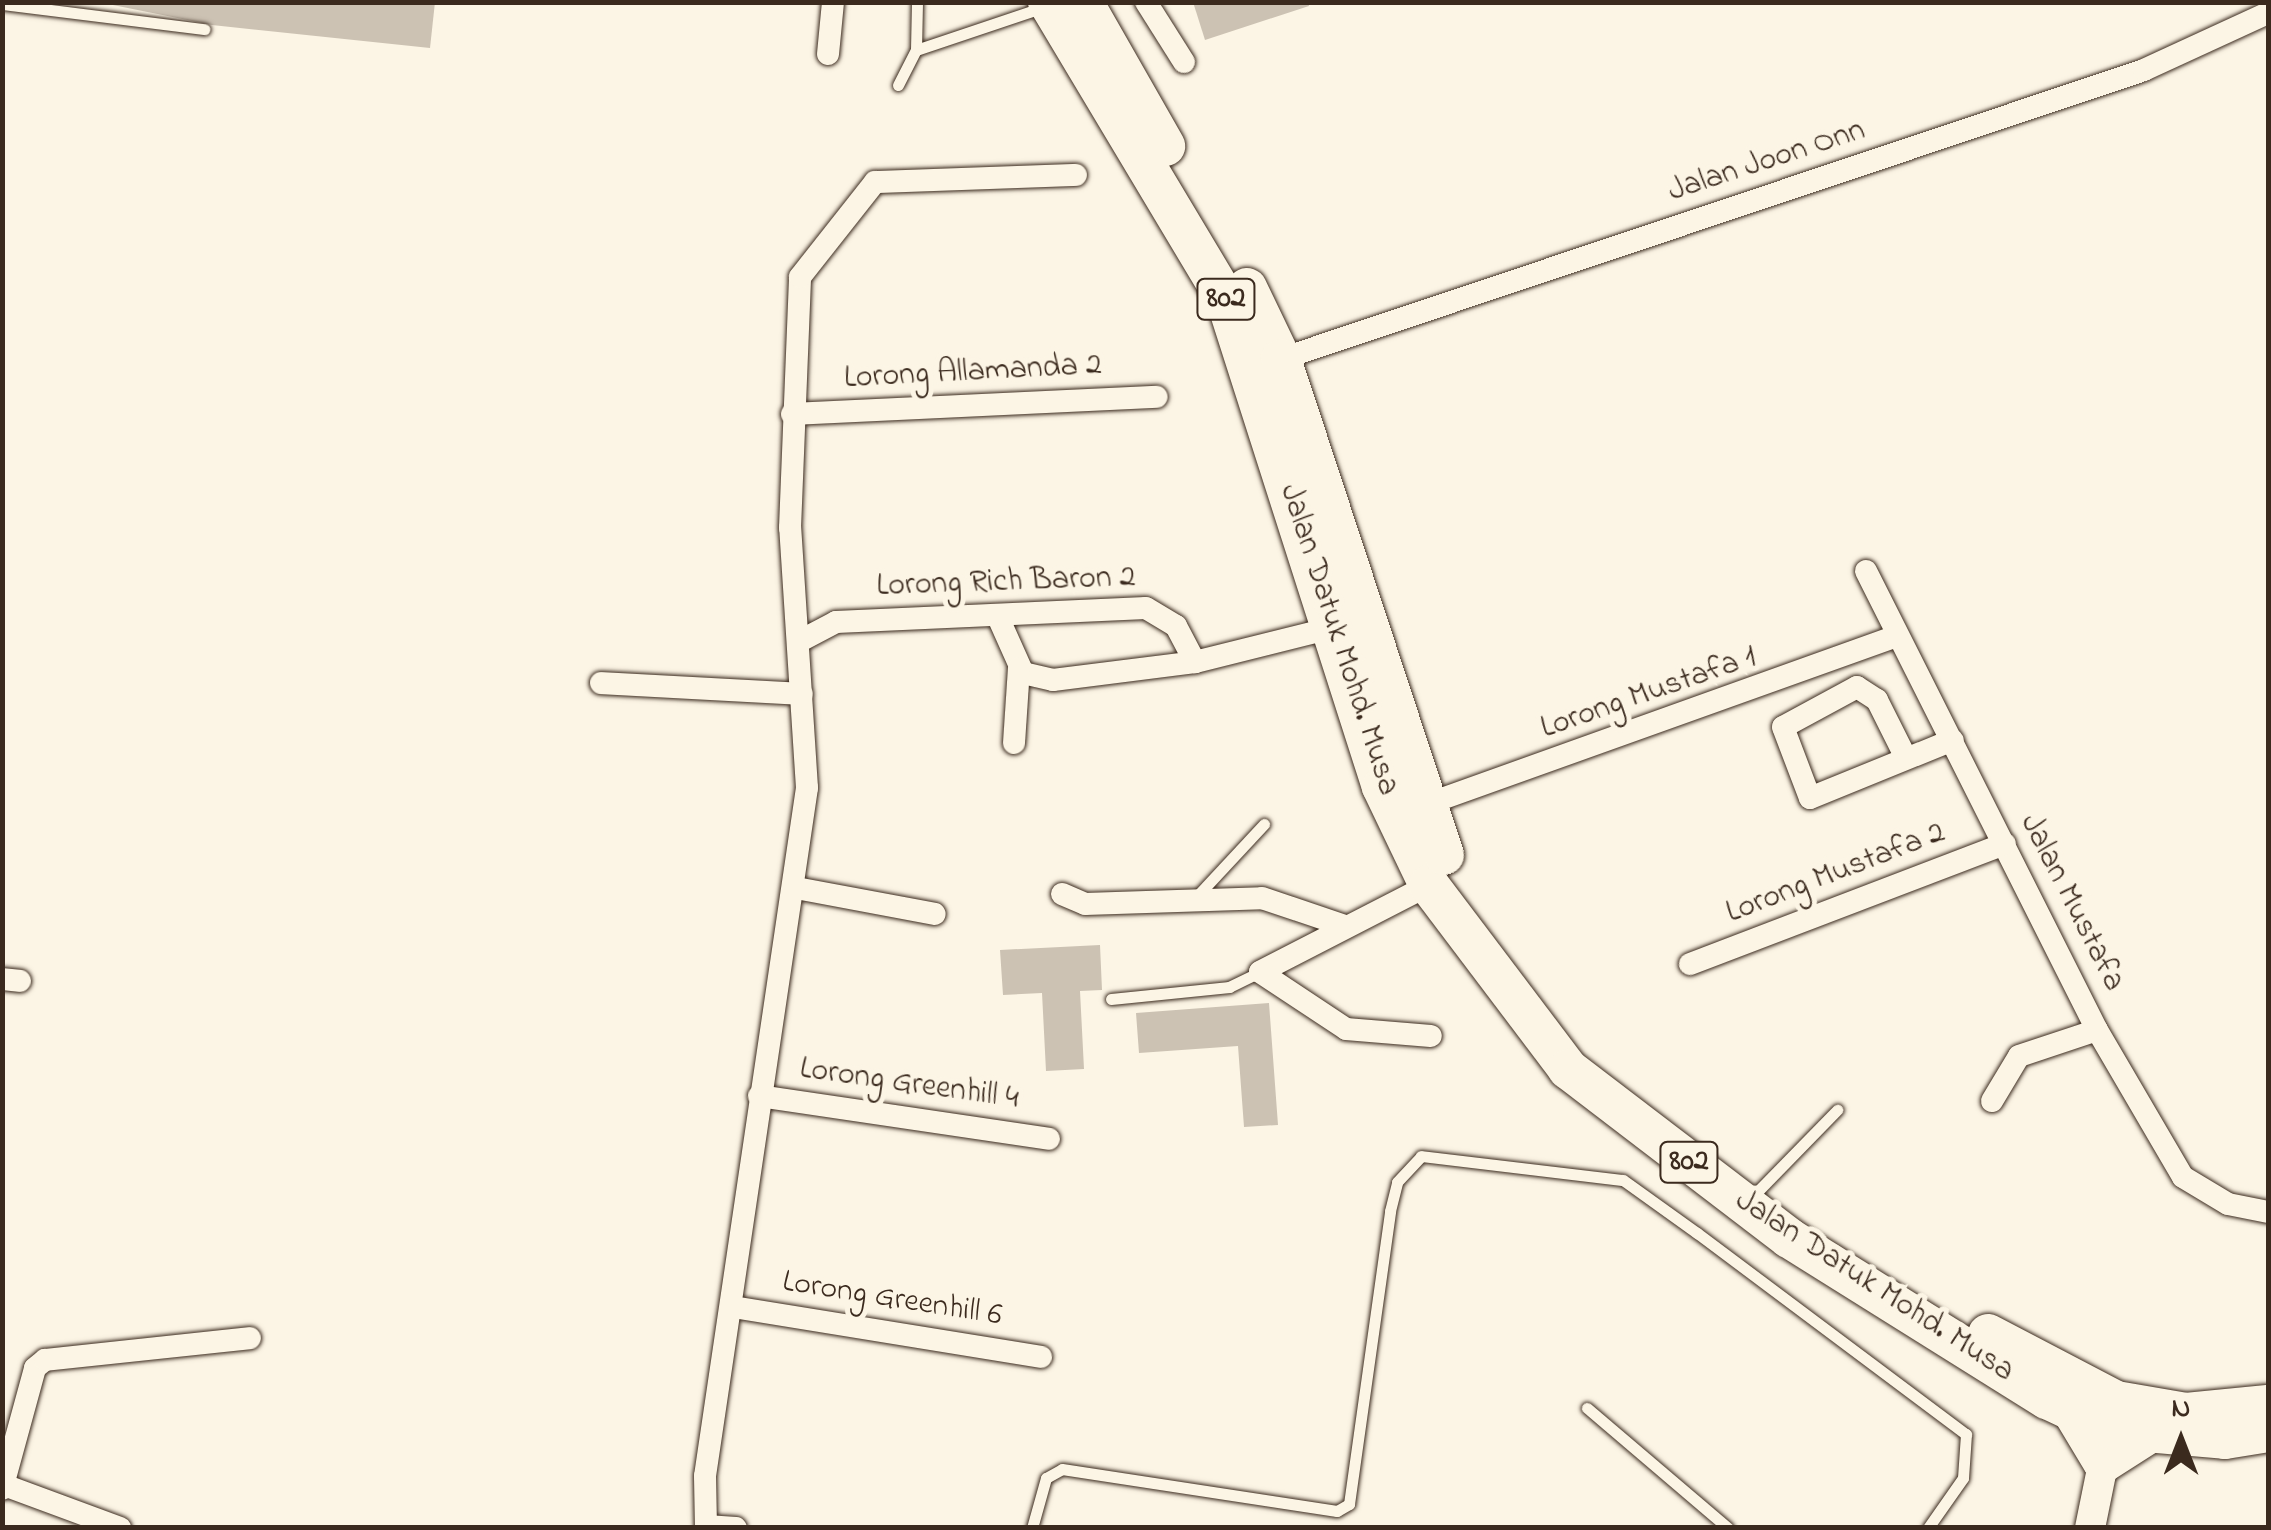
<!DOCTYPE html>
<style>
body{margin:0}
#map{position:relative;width:2271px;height:1530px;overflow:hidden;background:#fcf5e5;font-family:"Indie Flower",sans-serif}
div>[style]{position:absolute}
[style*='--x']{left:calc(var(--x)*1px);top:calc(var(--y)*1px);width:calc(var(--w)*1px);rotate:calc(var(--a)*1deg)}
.building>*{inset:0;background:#ccc2b3}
.roads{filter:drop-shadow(0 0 2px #3b2a1e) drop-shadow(0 0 2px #3b2a1e)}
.service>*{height:11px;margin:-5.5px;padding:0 5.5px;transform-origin:5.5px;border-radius:5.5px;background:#fcf5e5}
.minor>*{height:22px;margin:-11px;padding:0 11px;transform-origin:11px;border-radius:11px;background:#fcf5e5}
.tertiary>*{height:30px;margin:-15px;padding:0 15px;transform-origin:15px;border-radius:15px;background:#fcf5e5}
.primary>*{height:38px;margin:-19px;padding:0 19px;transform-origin:19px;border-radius:19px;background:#fcf5e5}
.trunk>*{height:40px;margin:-20px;padding:0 20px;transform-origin:20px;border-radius:20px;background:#fcf5e5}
span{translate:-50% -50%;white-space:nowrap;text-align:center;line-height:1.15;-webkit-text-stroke:10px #fcf5e5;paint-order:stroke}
.shield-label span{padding:2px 8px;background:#fcf5e5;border:2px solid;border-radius:8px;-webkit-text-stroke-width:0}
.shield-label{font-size:30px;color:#3b2a1e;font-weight:700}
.street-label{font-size:32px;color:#3b2a1e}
.frame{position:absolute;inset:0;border:5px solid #3b2a1e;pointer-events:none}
.north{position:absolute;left:2131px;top:1390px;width:100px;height:100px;-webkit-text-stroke:8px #fcf5e5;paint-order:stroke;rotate:0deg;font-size:28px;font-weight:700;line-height:40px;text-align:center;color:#3b2a1e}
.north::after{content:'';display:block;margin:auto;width:35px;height:45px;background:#3b2a1e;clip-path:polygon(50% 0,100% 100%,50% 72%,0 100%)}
</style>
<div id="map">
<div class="building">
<i style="clip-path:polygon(98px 2px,435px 2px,430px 48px,212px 25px)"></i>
<i style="clip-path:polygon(1193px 2px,1308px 2px,1309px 6px,1205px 40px)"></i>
<i style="clip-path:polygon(1100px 945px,1102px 990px,1080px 991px,1084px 1069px,1046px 1071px,1042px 993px,1003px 995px,1000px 950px)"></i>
<i style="clip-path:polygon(1269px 1003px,1278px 1125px,1244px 1127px,1238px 1046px,1139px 1053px,1136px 1013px)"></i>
</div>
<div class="roads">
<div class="service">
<i style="--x:2;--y:4;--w:204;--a:7.1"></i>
<i style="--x:916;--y:50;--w:135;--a:-18.6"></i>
<i style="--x:898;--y:85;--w:39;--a:-63"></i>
<i style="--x:916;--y:50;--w:48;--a:-88.8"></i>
<i style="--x:1198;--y:895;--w:97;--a:-47.1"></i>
<i style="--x:1111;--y:999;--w:119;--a:-5.8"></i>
<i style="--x:1229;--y:987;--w:34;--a:-26"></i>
<i style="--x:1757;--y:1192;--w:115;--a:-45.7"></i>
<i style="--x:1587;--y:1408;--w:185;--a:40.4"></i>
<i style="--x:1032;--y:1528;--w:52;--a:-74.4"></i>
<i style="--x:1046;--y:1478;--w:18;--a:-29"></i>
<i style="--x:1062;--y:1469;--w:278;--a:8.7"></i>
<i style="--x:1337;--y:1511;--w:14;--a:-30"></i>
<i style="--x:1349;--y:1504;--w:296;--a:-82"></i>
<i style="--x:1390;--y:1211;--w:30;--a:-76"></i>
<i style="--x:1397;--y:1182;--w:35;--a:-47"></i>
<i style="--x:1421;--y:1156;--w:203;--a:6.8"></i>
<i style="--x:1623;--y:1180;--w:91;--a:35.6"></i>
<i style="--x:1697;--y:1233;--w:336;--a:36.8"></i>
<i style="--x:1966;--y:1434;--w:44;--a:93.9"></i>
<i style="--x:1963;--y:1478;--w:61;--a:125"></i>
</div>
<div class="minor">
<i style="--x:1146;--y:2;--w:71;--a:57.7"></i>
<i style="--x:828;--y:54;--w:52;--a:-84.5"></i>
<i style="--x:1281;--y:359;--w:910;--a:-18.51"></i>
<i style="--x:2144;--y:70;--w:136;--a:-24.7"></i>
<i style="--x:792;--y:414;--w:365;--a:-2.7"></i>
<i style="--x:1866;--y:571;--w:514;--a:63.29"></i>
<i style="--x:2097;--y:1030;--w:170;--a:59.7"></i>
<i style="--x:2183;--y:1177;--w:52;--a:31"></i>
<i style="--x:2228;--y:1204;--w:41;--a:11.3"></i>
<i style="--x:998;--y:617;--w:61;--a:65.9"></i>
<i style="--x:1023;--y:673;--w:31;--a:13"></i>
<i style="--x:1053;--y:680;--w:143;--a:-7.2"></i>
<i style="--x:1195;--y:662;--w:140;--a:-14"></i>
<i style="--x:798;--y:642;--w:43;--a:-27.8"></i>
<i style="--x:836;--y:622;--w:310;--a:-2.6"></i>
<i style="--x:1146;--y:608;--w:35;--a:31"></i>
<i style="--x:1176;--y:626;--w:41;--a:62.2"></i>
<i style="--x:601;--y:683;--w:201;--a:3.1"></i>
<i style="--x:1014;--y:743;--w:75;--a:-86.2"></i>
<i style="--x:1905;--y:756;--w:63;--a:-116.6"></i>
<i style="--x:1877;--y:700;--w:24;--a:-147"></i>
<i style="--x:1857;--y:687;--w:84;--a:151.6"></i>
<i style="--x:1783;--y:727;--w:76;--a:69.2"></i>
<i style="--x:1810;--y:798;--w:154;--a:-22.1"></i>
<i style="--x:1422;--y:806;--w:501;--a:-19.7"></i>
<i style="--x:1429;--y:885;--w:190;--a:152.8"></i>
<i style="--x:1260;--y:972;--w:103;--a:33.5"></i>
<i style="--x:1346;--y:1029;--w:85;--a:4.7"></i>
<i style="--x:796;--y:888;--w:141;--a:10.6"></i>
<i style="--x:1062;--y:894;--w:25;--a:23"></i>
<i style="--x:1085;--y:904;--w:177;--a:-1.9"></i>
<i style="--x:1262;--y:898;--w:88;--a:18.6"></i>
<i style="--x:1690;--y:964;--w:337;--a:-20.9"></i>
<i style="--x:2;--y:979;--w:18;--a:6"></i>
<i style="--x:759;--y:1096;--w:293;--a:8.4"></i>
<i style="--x:1992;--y:1101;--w:52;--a:-59"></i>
<i style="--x:2019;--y:1056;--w:82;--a:-18.4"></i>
<i style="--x:733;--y:1307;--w:312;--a:9.2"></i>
<i style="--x:4;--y:1485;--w:124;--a:20.3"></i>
<i style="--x:2;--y:1489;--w:125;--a:-74.7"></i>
<i style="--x:35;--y:1368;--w:13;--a:-39"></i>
<i style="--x:45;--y:1360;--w:206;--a:-6.1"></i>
<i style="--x:706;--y:1526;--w:30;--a:4"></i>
<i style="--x:706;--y:1528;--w:52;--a:-91.1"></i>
<i style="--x:705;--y:1476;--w:696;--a:-81.57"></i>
<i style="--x:807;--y:788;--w:261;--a:-93.7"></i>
<i style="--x:790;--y:528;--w:251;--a:-87.7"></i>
<i style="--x:800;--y:277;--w:121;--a:-51.7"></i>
<i style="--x:875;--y:182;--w:201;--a:-2"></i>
</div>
<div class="tertiary">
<i style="--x:2090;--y:1528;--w:65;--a:-78.5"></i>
</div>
<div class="primary">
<i style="--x:2071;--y:1411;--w:62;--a:58.9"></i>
<i style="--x:2103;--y:1464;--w:59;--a:-32.6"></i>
</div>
<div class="trunk">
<i style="--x:1048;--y:2;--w:347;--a:59.1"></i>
<i style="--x:1226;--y:300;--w:511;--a:72.24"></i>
<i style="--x:1382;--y:787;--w:109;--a:64.4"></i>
<i style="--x:1429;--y:885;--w:231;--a:52.9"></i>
<i style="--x:1568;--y:1069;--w:278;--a:37.4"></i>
<i style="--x:1789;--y:1238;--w:304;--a:32"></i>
<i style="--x:2047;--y:1399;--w:71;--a:25.1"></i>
<i style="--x:2111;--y:1429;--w:114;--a:5"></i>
<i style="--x:2225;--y:1439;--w:44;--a:-9.2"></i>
<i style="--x:1083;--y:2;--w:166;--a:60.3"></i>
<i style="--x:1247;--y:288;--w:79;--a:64.4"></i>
<i style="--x:1281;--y:359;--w:522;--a:71.81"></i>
<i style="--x:1988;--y:1334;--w:144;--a:27.6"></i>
<i style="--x:2116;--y:1401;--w:71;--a:9.7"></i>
<i style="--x:2186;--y:1413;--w:82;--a:-5.6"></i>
</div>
</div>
<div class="shield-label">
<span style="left:1226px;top:299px">802</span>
<span style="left:1689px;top:1162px">802</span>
</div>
<div class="street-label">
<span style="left:1767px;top:162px;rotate:-18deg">Jalan Joon Onn</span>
<span style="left:973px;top:373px;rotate:-3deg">Lorong Allamanda 2</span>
<span style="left:1006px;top:583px;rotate:-2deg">Lorong Rich Baron 2</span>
<span style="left:1338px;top:640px;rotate:72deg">Jalan Datuk Mohd. Musa</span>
<span style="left:1649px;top:694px;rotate:-19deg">Lorong Mustafa 1</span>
<span style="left:1836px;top:874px;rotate:-21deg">Lorong Mustafa 2</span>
<span style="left:2071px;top:903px;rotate:63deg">Jalan Mustafa</span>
<span style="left:909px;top:1085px;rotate:8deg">Lorong Greenhill 4</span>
<span style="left:1874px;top:1287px;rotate:33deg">Jalan Datuk Mohd. Musa</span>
<span style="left:892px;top:1300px;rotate:9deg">Lorong Greenhill 6</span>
</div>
<div class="frame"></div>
<div class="north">N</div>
</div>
